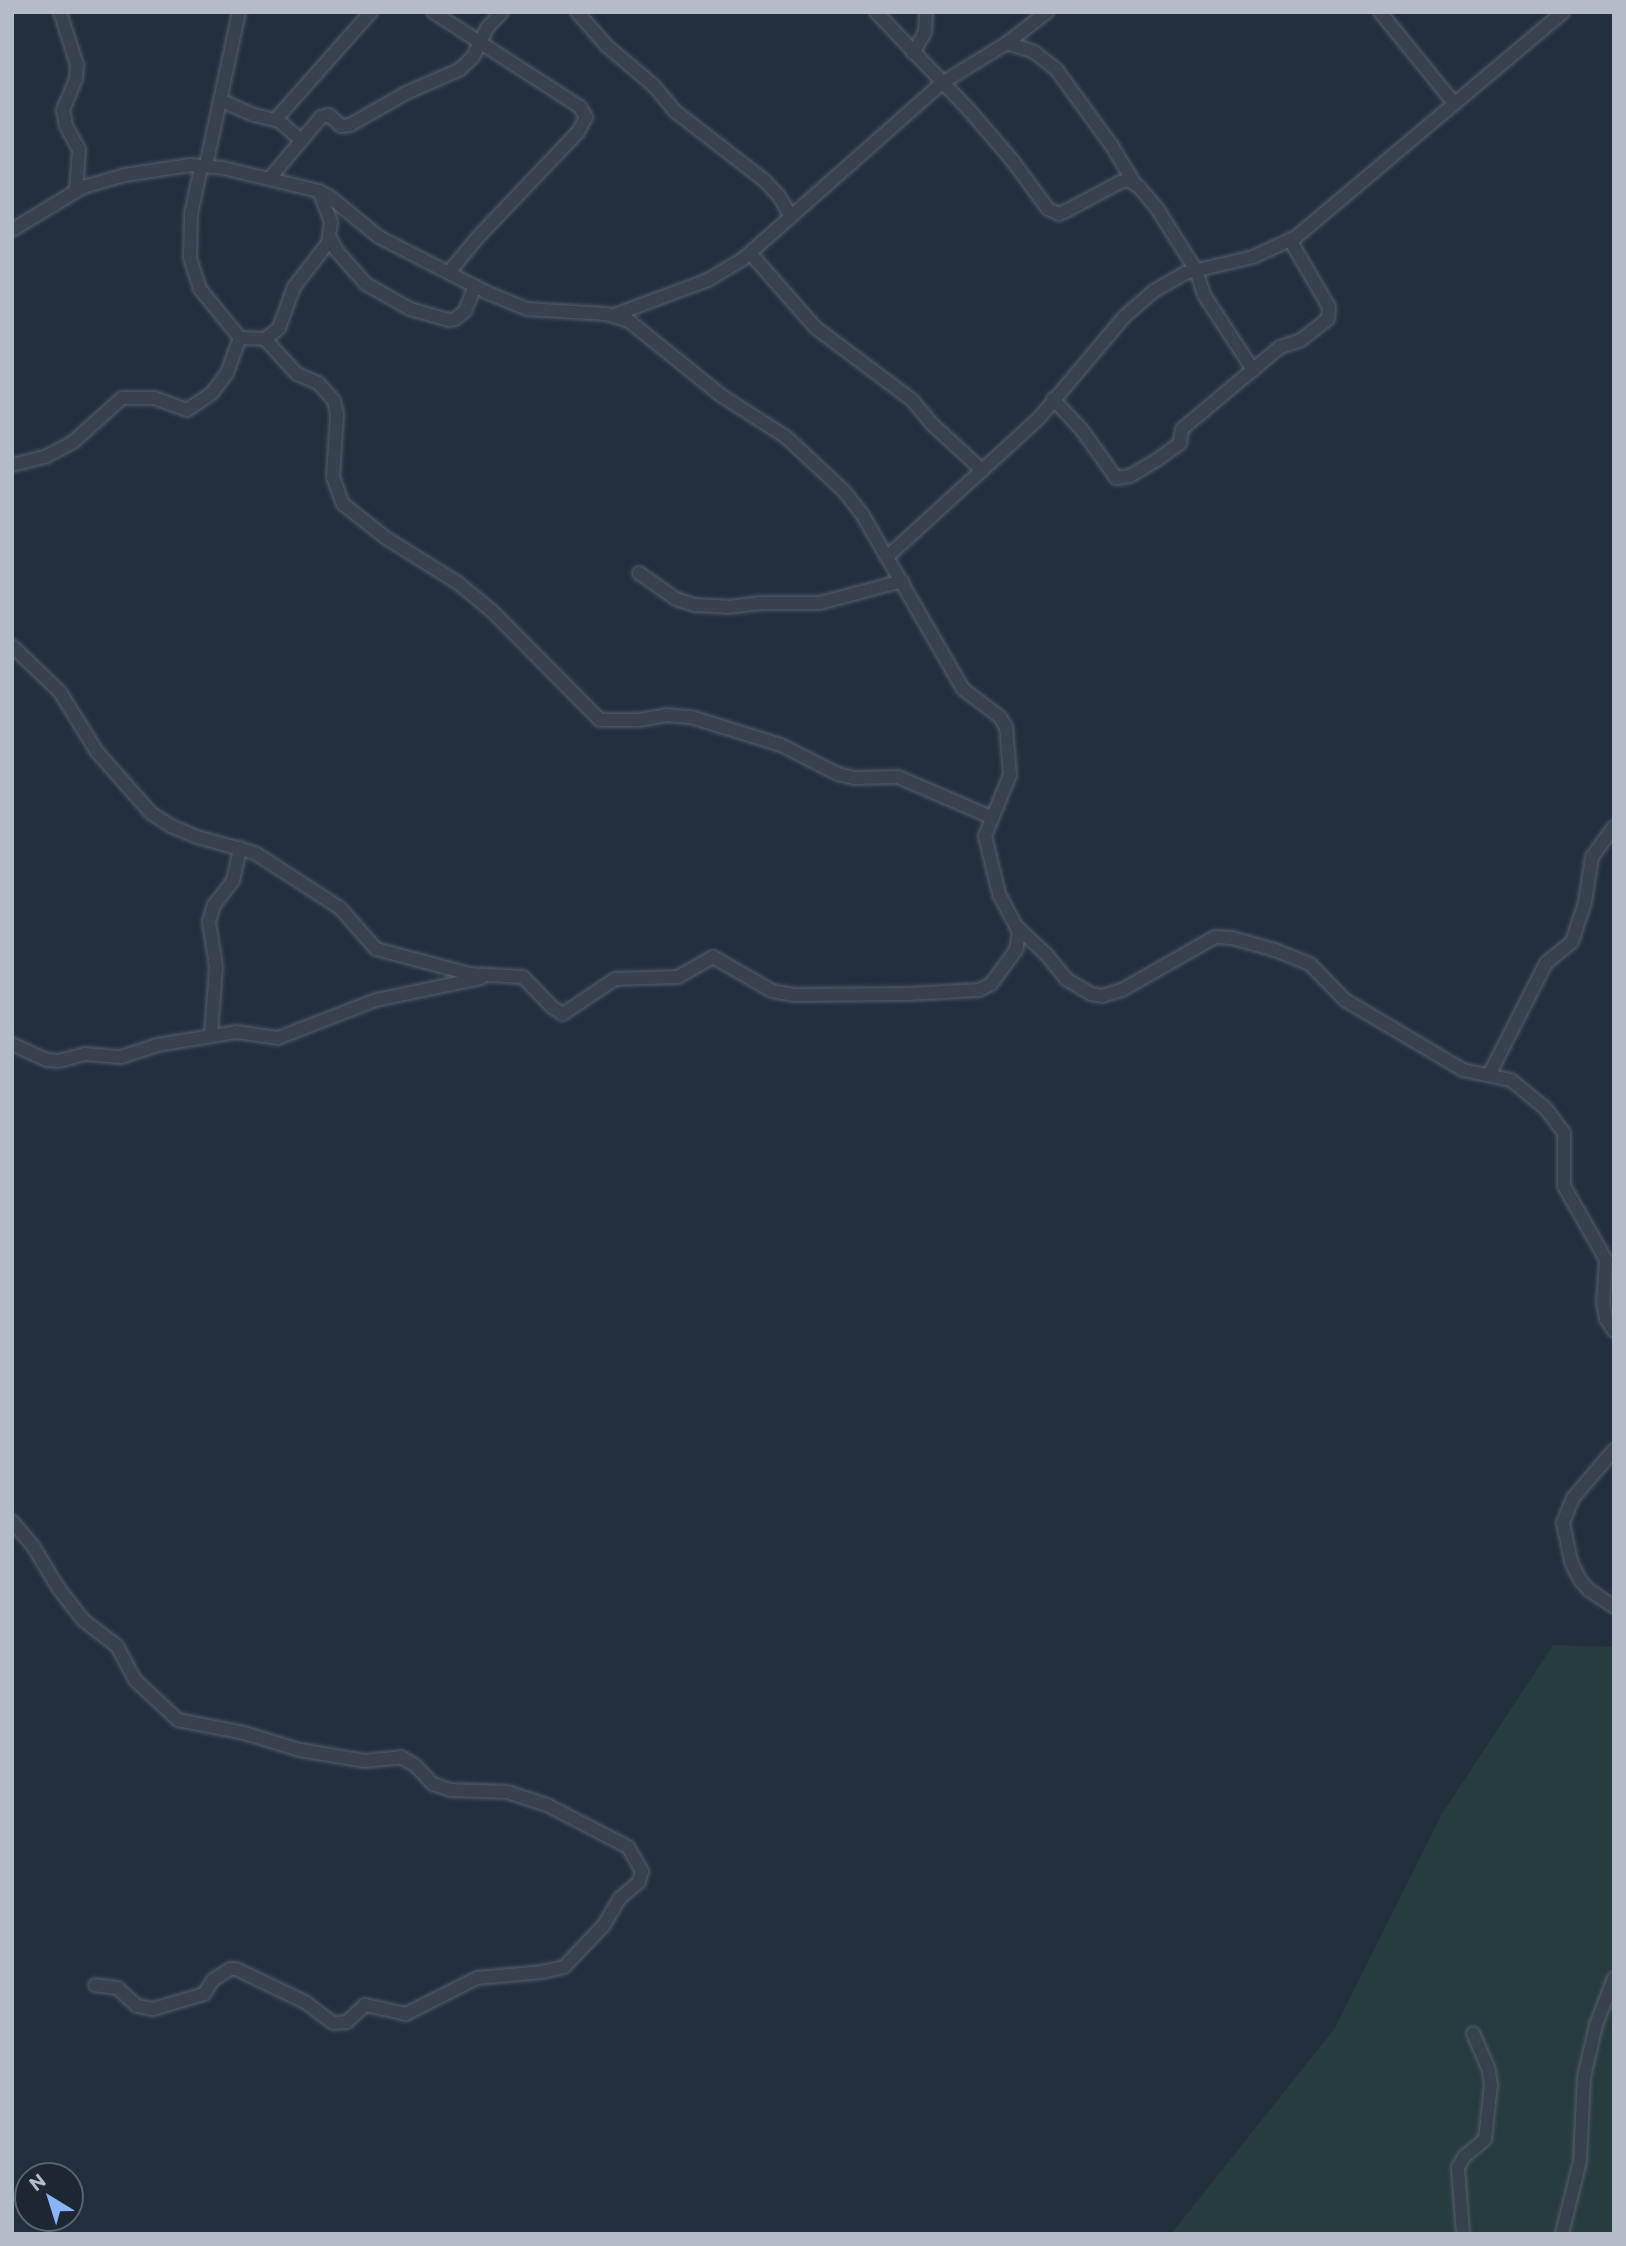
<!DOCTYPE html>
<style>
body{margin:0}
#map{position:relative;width:1626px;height:2246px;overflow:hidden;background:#242f3e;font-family:Commissioner,sans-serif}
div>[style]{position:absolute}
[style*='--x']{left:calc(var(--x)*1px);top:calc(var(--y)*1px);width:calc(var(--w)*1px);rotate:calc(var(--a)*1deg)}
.green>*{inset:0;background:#263c3f}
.roads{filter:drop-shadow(0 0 2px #565f6c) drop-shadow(0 0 2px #565f6c)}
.minor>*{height:12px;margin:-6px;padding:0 6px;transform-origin:6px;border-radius:6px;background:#38414e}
span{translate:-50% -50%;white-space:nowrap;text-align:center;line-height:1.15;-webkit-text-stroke:6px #1d2633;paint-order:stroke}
.frame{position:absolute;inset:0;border:14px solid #b4bcc9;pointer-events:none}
.north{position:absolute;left:14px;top:2162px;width:70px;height:70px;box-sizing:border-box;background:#1d2633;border:2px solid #59626f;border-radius:50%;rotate:322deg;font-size:19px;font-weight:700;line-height:28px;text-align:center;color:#b4bcc9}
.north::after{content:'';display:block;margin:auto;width:24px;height:32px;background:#8ab4f8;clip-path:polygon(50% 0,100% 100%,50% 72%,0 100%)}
</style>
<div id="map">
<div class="green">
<i style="clip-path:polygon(1553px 1645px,1614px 1647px,1614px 2234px,1171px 2234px,1335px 2028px,1442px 1814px)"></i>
</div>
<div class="roads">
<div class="minor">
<i style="--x:60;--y:12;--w:56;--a:72.2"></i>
<i style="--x:77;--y:65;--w:14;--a:94"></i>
<i style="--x:76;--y:79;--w:34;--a:113"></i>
<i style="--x:63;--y:110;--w:16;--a:79"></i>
<i style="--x:66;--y:126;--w:26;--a:61"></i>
<i style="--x:79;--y:149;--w:42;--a:94.1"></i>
<i style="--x:433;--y:12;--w:175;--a:32.9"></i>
<i style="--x:580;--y:107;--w:12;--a:59"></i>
<i style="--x:586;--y:117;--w:17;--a:118"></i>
<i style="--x:578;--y:132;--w:144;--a:133.6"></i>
<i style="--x:479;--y:236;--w:47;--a:129.8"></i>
<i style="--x:577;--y:12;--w:45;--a:48.6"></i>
<i style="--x:607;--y:46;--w:62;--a:40.4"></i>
<i style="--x:654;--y:86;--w:34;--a:50"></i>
<i style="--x:676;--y:112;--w:111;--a:37.7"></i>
<i style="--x:764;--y:180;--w:22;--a:47"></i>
<i style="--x:779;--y:196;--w:24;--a:60"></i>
<i style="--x:876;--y:12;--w:137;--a:46.5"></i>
<i style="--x:970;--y:111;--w:65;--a:49.4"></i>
<i style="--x:1012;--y:160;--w:61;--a:53.7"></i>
<i style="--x:1048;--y:209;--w:12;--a:24"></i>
<i style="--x:1059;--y:214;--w:8;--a:-23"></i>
<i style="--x:1066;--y:211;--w:61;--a:-28.2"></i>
<i style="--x:1120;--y:182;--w:8;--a:-14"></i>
<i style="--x:1128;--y:180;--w:13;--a:32"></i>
<i style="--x:1139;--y:187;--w:30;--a:50"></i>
<i style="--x:1158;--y:210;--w:71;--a:57.7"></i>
<i style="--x:1196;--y:270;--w:26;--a:72"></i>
<i style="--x:1204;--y:295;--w:90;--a:56.8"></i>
<i style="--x:1380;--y:12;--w:117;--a:50.9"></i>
<i style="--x:1007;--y:43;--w:28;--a:18"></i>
<i style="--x:1034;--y:52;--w:28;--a:38"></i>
<i style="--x:1056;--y:69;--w:95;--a:54"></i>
<i style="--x:1112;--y:146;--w:41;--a:59"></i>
<i style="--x:913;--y:53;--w:24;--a:-60"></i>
<i style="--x:925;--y:32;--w:20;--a:-87"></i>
<i style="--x:220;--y:100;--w:37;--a:24"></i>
<i style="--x:254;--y:115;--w:26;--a:13"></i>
<i style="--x:279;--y:121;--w:30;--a:41"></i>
<i style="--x:276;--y:119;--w:143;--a:-48.4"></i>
<i style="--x:206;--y:166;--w:157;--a:-77.9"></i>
<i style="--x:201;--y:167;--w:48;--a:102"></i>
<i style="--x:191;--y:214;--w:44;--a:91.3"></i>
<i style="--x:190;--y:258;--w:33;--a:72"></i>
<i style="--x:200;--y:289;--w:63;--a:50.8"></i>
<i style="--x:270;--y:178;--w:80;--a:-50.1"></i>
<i style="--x:321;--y:117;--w:8;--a:-14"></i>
<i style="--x:329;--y:115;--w:16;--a:43"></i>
<i style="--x:341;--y:126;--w:9;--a:-6"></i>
<i style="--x:350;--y:125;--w:64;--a:-29.7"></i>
<i style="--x:406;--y:93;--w:58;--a:-23.5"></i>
<i style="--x:459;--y:70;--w:19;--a:-43"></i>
<i style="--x:473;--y:57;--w:32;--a:-64"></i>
<i style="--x:487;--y:28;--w:22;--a:-47"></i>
<i style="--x:12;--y:230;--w:83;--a:-31.2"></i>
<i style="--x:83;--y:187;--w:44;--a:-15.9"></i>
<i style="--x:125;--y:175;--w:66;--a:-8.7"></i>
<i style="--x:190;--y:165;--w:33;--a:5"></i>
<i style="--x:223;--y:168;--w:99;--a:13.5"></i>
<i style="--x:319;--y:191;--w:13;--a:29"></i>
<i style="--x:330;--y:197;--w:63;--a:39.2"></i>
<i style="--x:379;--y:237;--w:123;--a:27.2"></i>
<i style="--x:488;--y:293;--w:42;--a:22.3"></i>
<i style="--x:527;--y:309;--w:79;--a:3.6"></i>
<i style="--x:606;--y:314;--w:24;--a:17"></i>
<i style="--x:629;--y:321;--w:119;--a:38.9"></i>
<i style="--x:722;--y:396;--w:76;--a:32.6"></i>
<i style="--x:786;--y:437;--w:79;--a:43"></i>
<i style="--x:844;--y:491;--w:29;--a:52"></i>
<i style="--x:862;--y:514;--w:202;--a:60"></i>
<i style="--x:963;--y:689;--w:46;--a:37.1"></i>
<i style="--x:1000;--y:717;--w:12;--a:59"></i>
<i style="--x:1006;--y:727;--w:48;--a:85.2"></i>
<i style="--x:1010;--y:775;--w:66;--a:112.3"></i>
<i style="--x:985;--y:836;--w:60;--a:76.4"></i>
<i style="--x:999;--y:894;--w:43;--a:62.2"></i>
<i style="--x:1019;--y:932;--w:18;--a:99"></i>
<i style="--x:1016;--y:950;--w:42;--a:126.3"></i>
<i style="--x:991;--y:984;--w:13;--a:153"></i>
<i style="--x:979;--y:990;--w:71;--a:176.8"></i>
<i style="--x:908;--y:994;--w:114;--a:179.5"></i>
<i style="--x:794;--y:995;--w:22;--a:-170"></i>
<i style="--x:772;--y:991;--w:68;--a:-150"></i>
<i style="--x:713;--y:957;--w:40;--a:150.3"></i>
<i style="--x:678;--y:977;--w:63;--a:178.2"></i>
<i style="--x:615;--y:979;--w:63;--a:146.1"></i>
<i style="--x:563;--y:1014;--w:13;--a:-148"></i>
<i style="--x:552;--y:1007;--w:42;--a:-134"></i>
<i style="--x:523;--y:977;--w:53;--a:-176.8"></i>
<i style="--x:470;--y:974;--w:97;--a:-165.1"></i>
<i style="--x:376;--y:949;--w:55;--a:-131.3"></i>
<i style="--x:340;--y:908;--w:101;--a:-147.1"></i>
<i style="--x:255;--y:853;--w:60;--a:-164.6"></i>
<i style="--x:197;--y:837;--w:28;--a:-157"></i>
<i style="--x:171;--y:826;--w:24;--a:-147"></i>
<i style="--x:151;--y:813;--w:81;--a:-131.5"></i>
<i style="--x:97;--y:752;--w:70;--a:-121.7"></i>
<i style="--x:60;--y:692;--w:66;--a:-136.2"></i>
<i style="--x:330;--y:238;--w:13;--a:63"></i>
<i style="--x:336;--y:250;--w:45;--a:48.6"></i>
<i style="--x:366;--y:284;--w:51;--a:29.6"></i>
<i style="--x:410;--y:309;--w:41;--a:15.8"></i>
<i style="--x:449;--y:320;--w:6;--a:-9"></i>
<i style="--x:455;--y:319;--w:13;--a:-39"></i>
<i style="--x:465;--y:311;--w:27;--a:-68"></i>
<i style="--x:750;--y:253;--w:100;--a:48.7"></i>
<i style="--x:816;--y:328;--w:120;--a:36.9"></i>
<i style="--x:912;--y:400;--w:33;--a:50"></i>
<i style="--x:933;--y:425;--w:67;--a:42.6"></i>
<i style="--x:614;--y:315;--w:100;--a:-20.4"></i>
<i style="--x:708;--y:280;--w:41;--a:-31"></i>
<i style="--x:743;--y:259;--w:266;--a:-41.5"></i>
<i style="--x:942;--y:83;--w:76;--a:-31.6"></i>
<i style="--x:1007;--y:43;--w:51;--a:-37.8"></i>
<i style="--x:265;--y:339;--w:47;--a:47.6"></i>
<i style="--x:297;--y:374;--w:23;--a:23"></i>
<i style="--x:318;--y:383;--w:24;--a:48"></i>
<i style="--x:334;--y:401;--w:13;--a:77"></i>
<i style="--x:337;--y:414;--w:63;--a:93.6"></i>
<i style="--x:333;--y:477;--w:29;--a:70"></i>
<i style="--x:343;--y:504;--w:55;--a:38.3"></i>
<i style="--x:386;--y:538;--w:85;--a:32"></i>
<i style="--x:458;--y:583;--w:45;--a:39.6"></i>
<i style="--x:493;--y:612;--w:152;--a:45.3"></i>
<i style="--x:600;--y:720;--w:39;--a:0"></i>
<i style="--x:639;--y:720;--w:27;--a:-10"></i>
<i style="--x:666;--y:715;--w:25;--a:5"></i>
<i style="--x:691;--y:717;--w:94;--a:17.3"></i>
<i style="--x:781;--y:745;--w:64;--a:27"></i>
<i style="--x:838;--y:774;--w:16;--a:14"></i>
<i style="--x:854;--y:778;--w:44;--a:-1.3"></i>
<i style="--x:898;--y:777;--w:101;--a:23.3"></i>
<i style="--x:1053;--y:399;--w:42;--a:46.9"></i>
<i style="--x:1082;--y:430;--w:59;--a:54.7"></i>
<i style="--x:1116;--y:478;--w:14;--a:-8"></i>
<i style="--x:1130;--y:476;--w:31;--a:-31"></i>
<i style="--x:1157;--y:460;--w:29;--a:-36"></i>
<i style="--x:1180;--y:443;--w:14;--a:-82"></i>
<i style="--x:1182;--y:429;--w:128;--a:-39.9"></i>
<i style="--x:1280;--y:347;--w:22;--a:-18"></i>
<i style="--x:1301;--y:340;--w:34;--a:-38"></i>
<i style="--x:1328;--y:319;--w:12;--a:-85"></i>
<i style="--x:1329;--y:307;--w:78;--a:-120.2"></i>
<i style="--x:12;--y:465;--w:34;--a:-14"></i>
<i style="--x:45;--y:457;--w:32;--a:-28"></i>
<i style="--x:73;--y:442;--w:66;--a:-41.9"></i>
<i style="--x:122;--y:398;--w:32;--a:0"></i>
<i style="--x:154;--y:398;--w:35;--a:20"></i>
<i style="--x:187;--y:410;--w:30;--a:-34"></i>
<i style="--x:212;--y:393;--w:25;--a:-53"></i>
<i style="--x:227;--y:373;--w:37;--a:-70"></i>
<i style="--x:240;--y:338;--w:25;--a:2"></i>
<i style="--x:265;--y:339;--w:18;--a:-38"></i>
<i style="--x:279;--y:328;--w:44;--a:-69.9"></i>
<i style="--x:294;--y:287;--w:56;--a:-52.3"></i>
<i style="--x:328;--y:243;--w:21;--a:-82"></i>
<i style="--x:331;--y:222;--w:33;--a:-111"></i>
<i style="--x:887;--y:557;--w:206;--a:-42.4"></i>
<i style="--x:1039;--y:418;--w:132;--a:-49.9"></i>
<i style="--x:1124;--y:317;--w:40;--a:-41"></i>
<i style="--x:1154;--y:291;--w:36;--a:-30"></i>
<i style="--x:1185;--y:273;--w:70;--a:-13.2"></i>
<i style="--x:1253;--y:257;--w:47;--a:-24.9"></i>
<i style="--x:1296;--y:237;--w:349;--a:-40.1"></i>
<i style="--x:639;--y:573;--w:45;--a:35.1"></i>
<i style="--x:676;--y:599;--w:20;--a:18"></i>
<i style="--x:695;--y:605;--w:33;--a:3"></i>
<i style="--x:728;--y:607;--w:31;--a:-7"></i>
<i style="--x:759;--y:603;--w:61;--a:0"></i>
<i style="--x:820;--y:603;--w:85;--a:-15"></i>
<i style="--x:1017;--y:927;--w:40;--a:43"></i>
<i style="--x:1046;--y:954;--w:32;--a:51"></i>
<i style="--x:1066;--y:979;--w:29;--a:31"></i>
<i style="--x:1091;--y:994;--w:11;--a:10"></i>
<i style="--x:1102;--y:996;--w:21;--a:-17"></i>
<i style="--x:1122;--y:990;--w:107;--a:-29.7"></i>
<i style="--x:1215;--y:937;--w:17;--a:3"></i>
<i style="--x:1232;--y:938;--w:45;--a:15.6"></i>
<i style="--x:1275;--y:950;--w:38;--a:22"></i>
<i style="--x:1310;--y:964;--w:50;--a:45.8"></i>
<i style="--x:1345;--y:1000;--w:137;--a:30.7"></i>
<i style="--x:1463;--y:1070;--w:49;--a:11.8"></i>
<i style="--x:1511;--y:1080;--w:45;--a:39.6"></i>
<i style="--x:1546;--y:1109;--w:30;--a:53"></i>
<i style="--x:1564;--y:1133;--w:53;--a:90"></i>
<i style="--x:1564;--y:1186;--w:85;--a:60.4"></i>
<i style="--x:1606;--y:1260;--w:42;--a:94.1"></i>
<i style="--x:1603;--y:1302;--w:17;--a:80"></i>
<i style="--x:1606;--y:1319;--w:14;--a:56"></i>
<i style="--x:211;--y:1035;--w:68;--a:-85.8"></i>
<i style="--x:216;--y:967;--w:46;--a:-98.8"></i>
<i style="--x:209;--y:922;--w:18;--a:-74"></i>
<i style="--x:214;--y:905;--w:31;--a:-52"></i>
<i style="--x:233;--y:881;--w:34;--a:-78"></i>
<i style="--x:12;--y:1044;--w:38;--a:25"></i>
<i style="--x:47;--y:1060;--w:12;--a:5"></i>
<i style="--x:59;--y:1061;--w:27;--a:-15"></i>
<i style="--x:85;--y:1054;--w:36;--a:5"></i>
<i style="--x:121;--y:1057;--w:38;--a:-18"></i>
<i style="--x:157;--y:1045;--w:80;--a:-9.3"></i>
<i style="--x:236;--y:1032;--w:42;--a:8.1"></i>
<i style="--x:278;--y:1038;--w:105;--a:-21.2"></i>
<i style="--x:376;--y:1000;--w:107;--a:-11.8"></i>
<i style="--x:1489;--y:1075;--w:126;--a:-63"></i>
<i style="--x:1546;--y:963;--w:33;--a:-39"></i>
<i style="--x:1572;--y:942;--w:42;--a:-72"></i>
<i style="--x:1585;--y:902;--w:46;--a:-81.2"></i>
<i style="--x:1592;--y:857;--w:37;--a:-54"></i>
<i style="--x:1614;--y:1450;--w:63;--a:130.5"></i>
<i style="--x:1573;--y:1498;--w:27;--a:112"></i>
<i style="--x:1563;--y:1523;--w:40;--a:78"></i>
<i style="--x:1571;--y:1562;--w:20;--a:63"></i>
<i style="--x:1580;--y:1580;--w:13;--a:48"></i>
<i style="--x:1589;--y:1590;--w:30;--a:34"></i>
<i style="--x:12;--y:1521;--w:33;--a:50"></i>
<i style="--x:33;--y:1546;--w:50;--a:58.8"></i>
<i style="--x:59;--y:1589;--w:39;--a:52"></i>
<i style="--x:83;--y:1620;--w:43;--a:37.4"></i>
<i style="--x:117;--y:1646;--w:38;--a:62"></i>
<i style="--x:135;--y:1680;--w:59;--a:42.9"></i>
<i style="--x:178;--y:1720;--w:67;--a:11.1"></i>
<i style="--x:244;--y:1733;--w:59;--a:16.9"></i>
<i style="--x:300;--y:1750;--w:66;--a:9.6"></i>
<i style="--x:365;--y:1761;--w:36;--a:-6"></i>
<i style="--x:401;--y:1757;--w:17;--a:31"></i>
<i style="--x:416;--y:1766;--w:25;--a:47"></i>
<i style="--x:433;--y:1784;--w:18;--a:19"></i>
<i style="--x:450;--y:1790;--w:57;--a:2"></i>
<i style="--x:507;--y:1792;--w:42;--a:18"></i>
<i style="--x:547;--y:1805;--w:91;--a:27.4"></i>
<i style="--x:628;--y:1847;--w:28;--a:60"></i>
<i style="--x:642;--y:1871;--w:11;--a:105"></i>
<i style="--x:639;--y:1882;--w:25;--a:140"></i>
<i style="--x:620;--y:1898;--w:33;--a:121"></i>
<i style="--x:603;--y:1926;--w:57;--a:133.6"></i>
<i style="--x:564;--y:1967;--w:22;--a:167"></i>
<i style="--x:543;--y:1972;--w:66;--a:174.8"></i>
<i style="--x:477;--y:1978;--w:80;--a:153.1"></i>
<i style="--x:406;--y:2014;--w:42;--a:-167.6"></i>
<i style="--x:365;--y:2005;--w:25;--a:137"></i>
<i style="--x:347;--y:2022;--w:14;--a:176"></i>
<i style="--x:333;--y:2023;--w:35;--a:-143"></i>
<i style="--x:305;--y:2002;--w:76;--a:-154.4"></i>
<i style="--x:236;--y:1969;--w:6;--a:180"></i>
<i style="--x:230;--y:1969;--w:20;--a:147"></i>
<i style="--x:213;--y:1980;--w:17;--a:123"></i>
<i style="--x:204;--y:1994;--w:53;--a:163.6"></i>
<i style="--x:153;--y:2009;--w:16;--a:-169"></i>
<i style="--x:137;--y:2006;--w:26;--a:-137"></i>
<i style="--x:118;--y:1988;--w:23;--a:-173"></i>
<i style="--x:1463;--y:2234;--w:67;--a:-94.3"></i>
<i style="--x:1458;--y:2167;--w:13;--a:-58"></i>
<i style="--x:1465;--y:2156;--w:26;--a:-40"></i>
<i style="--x:1485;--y:2139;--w:54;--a:-83.7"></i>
<i style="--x:1491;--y:2085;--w:15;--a:-98"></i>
<i style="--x:1489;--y:2070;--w:40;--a:-113.4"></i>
<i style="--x:1562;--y:2234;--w:75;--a:-76.1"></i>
<i style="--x:1580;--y:2161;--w:84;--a:-87.3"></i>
<i style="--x:1584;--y:2077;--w:53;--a:-77"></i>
<i style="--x:1596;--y:2025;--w:50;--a:-69"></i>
</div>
</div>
<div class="frame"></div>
<div class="north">N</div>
</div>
